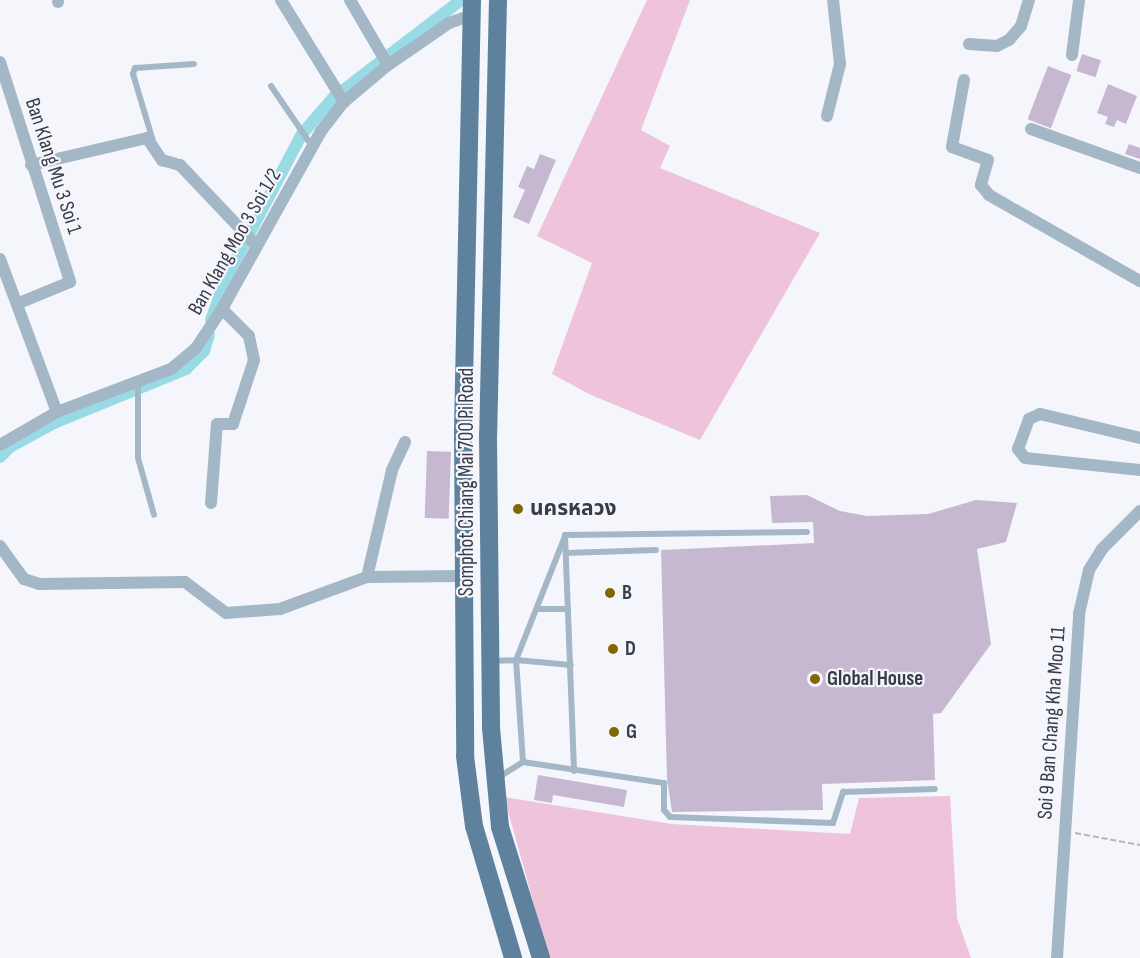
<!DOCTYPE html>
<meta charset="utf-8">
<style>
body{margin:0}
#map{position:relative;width:1140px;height:958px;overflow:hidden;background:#f5f6fc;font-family:"Sofia Sans Condensed","Noto Sans Thai",sans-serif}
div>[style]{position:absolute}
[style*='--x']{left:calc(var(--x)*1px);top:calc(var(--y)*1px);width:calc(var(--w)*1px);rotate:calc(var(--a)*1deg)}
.green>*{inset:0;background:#efc4da}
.canal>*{height:12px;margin:-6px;padding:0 6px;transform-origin:6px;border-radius:6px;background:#98dbe4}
.building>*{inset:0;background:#c7b8d2;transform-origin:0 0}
.path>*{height:2px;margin-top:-1px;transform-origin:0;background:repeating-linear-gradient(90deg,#b5b7bf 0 6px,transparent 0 9px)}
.lane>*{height:6px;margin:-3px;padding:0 3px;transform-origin:3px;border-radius:3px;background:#a4b7c7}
.street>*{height:12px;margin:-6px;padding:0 6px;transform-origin:6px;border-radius:6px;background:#a4b7c7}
.primary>*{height:18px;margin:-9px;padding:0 9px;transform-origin:9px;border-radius:9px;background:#5e829d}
.dots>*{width:16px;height:16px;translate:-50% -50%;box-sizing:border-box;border:3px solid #f5f6fc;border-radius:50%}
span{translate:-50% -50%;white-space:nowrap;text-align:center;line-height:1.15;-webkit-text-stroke:4.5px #f5f6fc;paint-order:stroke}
.street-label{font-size:21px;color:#393b47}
.poi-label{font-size:21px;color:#393b47;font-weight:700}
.left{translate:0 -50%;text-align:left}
</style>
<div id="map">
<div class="green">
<i style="clip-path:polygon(647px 0,690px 0,641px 130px,670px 146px,660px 168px,820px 233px,700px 440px,591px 395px,552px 374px,592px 263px,537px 236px)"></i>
<i style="clip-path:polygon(950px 796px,957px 918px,971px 958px,549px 958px,504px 797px,672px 824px,850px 834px,859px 798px)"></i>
</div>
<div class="canal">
<i style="--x:211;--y:320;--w:47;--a:-70"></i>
<i style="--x:227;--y:276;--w:161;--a:-62.2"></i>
<i style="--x:302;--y:134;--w:48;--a:-49.3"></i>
<i style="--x:333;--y:98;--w:160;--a:-37.4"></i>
<i style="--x:0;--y:457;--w:14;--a:-45"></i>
<i style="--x:10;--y:447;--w:50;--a:-28.6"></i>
<i style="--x:54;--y:423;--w:143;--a:-22.2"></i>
<i style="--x:186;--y:369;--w:25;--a:-45"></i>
<i style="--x:204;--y:351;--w:17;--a:-73"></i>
</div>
<div class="building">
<i style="left:1082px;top:54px;width:20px;height:18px;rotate:18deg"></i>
<i style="left:1048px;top:66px;width:25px;height:57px;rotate:21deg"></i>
<i style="clip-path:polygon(1108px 84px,1137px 96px,1126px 124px,1117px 120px,1114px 127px,1105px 124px,1108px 117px,1097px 113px)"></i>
<i style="clip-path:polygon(1129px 144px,1140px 148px,1140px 159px,1125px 154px)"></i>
<i style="clip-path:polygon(540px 154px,556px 160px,529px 224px,513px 217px,525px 190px,518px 187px,527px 166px,534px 169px)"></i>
<i style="left:427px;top:451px;width:24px;height:67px;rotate:2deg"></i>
<i style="clip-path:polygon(807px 495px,840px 511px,867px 516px,928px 514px,976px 500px,1017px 503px,1006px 542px,977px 549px,991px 644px,941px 713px,933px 714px,935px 780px,822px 784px,823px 810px,672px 812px,667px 779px,661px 550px,814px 543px,813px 522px,772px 523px,770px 496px)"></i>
<i style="clip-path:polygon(538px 775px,627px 790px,624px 807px,553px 795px,552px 803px,534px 800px)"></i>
</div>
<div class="path">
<i style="--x:1075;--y:833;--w:66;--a:10.5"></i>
</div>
<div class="lane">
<i style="--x:271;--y:86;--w:73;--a:55.7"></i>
<i style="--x:153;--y:141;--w:70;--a:-106.6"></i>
<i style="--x:133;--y:74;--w:6;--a:-72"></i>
<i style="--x:135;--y:68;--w:59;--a:-3.9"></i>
<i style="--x:138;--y:382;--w:76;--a:90"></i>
<i style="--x:138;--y:458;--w:59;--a:74.3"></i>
<i style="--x:565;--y:535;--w:242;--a:-0.7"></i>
<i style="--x:565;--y:535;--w:236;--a:87.8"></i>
<i style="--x:566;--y:553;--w:90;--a:-1.9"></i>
<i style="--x:537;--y:609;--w:31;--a:0"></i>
<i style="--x:492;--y:661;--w:24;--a:-2"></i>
<i style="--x:516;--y:660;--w:133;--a:-68.4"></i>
<i style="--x:523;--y:762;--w:102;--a:-93.9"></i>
<i style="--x:516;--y:660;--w:55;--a:5.2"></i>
<i style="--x:499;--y:777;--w:28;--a:-32"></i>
<i style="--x:523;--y:762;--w:143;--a:8.5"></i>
<i style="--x:664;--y:783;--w:27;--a:90"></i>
<i style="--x:664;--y:810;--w:9;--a:49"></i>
<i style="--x:670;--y:817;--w:163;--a:2.1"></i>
<i style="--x:833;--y:823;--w:33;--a:-72"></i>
<i style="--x:843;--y:792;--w:92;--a:-1.9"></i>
</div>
<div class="street">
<i style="--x:58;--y:0;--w:2;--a:90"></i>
<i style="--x:281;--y:0;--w:120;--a:58.3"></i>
<i style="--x:350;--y:0;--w:75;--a:59.7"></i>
<i style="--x:969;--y:44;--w:28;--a:4"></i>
<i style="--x:997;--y:46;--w:13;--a:-27"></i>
<i style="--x:1009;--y:40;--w:18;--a:-49"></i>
<i style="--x:1021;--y:26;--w:27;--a:-73"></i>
<i style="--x:1072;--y:55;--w:55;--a:-82.7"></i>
<i style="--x:0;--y:62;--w:231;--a:72.3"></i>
<i style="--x:70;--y:282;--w:57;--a:157.5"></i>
<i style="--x:964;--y:80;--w:68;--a:100.2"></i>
<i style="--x:952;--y:147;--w:38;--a:20"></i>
<i style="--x:988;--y:160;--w:26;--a:106"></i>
<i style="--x:981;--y:185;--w:13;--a:51"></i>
<i style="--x:989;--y:195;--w:174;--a:29.7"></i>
<i style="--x:827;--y:116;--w:54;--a:-76"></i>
<i style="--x:840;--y:64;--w:64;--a:-96.2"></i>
<i style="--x:1031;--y:129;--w:116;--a:19.7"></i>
<i style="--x:31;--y:165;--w:119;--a:-13.1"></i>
<i style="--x:147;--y:138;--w:27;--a:56"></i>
<i style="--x:162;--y:160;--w:19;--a:16"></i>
<i style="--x:180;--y:165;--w:110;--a:46.5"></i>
<i style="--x:0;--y:259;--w:163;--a:69.6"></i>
<i style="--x:1140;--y:438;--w:103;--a:-166.5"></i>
<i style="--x:1040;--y:414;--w:12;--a:156"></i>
<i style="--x:1029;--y:419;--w:32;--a:110"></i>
<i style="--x:1018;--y:449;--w:11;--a:52"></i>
<i style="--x:1025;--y:458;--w:116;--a:6"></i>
<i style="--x:0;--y:445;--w:66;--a:-30.1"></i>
<i style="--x:57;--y:412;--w:122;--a:-20.7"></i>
<i style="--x:171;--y:369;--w:33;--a:-40"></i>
<i style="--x:196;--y:348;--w:47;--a:-56.3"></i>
<i style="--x:222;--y:309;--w:204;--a:-60.9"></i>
<i style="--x:321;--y:131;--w:37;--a:-52"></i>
<i style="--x:344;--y:102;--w:57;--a:-40.1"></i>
<i style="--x:388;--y:65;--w:74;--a:-34.5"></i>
<i style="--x:449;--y:23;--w:24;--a:-19"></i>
<i style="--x:211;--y:503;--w:79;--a:-85.7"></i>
<i style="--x:217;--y:424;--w:16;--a:0"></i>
<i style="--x:233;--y:424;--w:67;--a:-71.8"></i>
<i style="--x:254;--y:360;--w:25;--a:-102"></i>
<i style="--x:249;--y:336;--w:38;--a:-135"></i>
<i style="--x:0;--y:546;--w:41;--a:54"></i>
<i style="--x:24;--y:579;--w:16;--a:18"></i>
<i style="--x:39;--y:584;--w:146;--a:-0.8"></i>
<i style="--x:185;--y:582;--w:51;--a:37.1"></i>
<i style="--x:226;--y:613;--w:54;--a:-4.2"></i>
<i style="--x:280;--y:609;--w:93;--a:-20.2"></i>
<i style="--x:367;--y:577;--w:96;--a:-0.6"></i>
<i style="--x:367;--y:577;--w:110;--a:-76.8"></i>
<i style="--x:392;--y:470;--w:31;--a:-65"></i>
<i style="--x:1057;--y:958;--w:345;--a:-86.3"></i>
<i style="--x:1079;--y:614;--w:45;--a:-77.2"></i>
<i style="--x:1089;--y:570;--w:25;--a:-58"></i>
<i style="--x:1102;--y:549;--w:54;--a:-45"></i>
</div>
<div class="primary">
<i style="--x:472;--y:0;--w:434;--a:91.2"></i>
<i style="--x:463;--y:434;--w:322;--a:89.6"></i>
<i style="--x:465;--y:756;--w:71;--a:82.7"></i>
<i style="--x:474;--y:826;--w:138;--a:73.5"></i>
<i style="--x:498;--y:0;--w:435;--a:91.3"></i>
<i style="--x:488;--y:435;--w:293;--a:89.4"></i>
<i style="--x:491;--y:728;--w:99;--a:84.8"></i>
<i style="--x:500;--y:827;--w:137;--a:72.6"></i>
</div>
<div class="dots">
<i style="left:518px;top:509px;background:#826700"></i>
<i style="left:610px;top:593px;background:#826700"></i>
<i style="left:613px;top:649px;background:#826700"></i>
<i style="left:815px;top:679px;background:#826700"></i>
<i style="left:614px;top:732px;background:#826700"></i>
</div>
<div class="street-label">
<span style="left:53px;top:166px;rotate:72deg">Ban Klang Mu 3 Soi 1</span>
<span style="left:235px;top:242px;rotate:-60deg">Ban Klang Moo 3 Soi 1/2</span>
<span style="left:467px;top:482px;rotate:-90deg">Somphot Chiang Mai 700 Pi Road</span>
<span style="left:1052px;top:723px;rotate:-86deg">Soi 9 Ban Chang Kha Moo 11</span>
</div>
<div class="poi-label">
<span class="left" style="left:530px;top:509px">นครหลวง</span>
<span class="left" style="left:622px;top:593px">B</span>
<span class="left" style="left:625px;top:649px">D</span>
<span class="left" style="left:827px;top:679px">Global House</span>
<span class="left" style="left:626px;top:732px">G</span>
</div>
</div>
